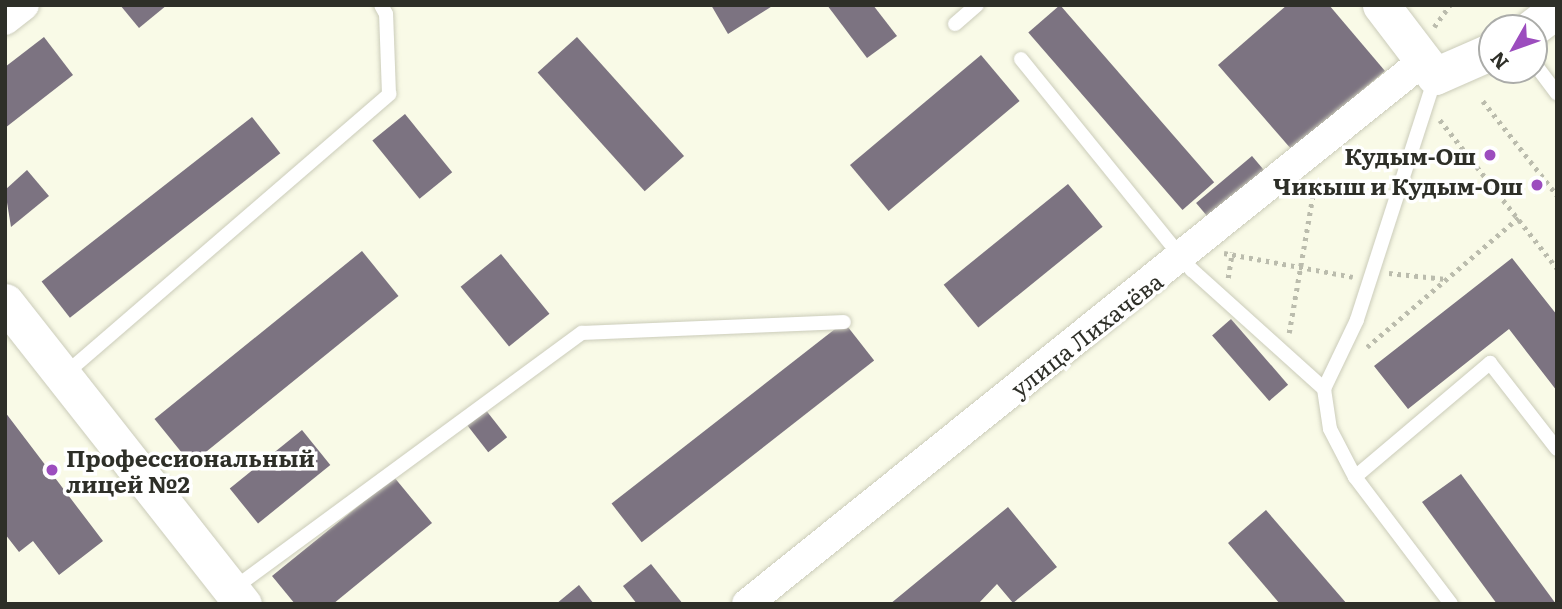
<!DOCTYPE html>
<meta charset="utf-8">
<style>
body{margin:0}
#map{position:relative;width:1562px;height:609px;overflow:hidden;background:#f9fae7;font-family:Literata,serif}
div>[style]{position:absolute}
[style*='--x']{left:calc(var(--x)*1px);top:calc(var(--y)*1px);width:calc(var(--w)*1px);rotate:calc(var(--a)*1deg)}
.building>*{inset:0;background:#7c7381;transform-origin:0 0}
.path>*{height:4.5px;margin-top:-2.25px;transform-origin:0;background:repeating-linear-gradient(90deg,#bbbcad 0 3.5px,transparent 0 8.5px)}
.roads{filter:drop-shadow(0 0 2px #cbccba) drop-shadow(0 0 2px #cbccba)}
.service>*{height:14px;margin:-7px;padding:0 7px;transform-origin:7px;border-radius:7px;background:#fff}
.minor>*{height:30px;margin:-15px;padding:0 15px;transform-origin:15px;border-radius:15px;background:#fff}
.tertiary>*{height:37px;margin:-18.5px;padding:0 18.5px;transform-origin:18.5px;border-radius:18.5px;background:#fff}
.dots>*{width:19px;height:19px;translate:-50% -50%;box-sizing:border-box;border:4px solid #fff;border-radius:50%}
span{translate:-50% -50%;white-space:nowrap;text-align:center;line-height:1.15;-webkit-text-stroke:7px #fff;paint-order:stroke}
.poi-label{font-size:23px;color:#2e2f28;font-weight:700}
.right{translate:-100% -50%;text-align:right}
.left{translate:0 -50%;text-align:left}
.street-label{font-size:23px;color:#2e2f28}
.frame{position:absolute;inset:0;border:7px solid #2e2f28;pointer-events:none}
.north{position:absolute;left:1478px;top:14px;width:70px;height:70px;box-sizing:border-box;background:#fff;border:2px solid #abaca9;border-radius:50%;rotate:230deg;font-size:19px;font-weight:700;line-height:28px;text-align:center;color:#2e2f28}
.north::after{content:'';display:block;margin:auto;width:24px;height:32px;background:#9c4dbe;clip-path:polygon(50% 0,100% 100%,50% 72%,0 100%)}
</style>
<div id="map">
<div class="building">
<i style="clip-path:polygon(120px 5px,167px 5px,139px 28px)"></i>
<i style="clip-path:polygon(711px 5px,774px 5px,728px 34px)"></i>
<i style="clip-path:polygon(827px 5px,873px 5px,897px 36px,867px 58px)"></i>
<i style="left:1060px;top:5px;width:235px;height:42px;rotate:49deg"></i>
<i style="clip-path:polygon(1287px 5px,1329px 5px,1385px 71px,1292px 150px,1218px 65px)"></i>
<i style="clip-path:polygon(44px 37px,73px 75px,5px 128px,5px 67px)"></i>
<i style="left:577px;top:37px;width:160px;height:53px;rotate:48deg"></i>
<i style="left:981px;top:55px;width:60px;height:171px;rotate:50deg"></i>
<i style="left:405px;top:114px;width:75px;height:42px;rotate:51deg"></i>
<i style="left:252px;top:117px;width:46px;height:267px;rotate:52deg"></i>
<i style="left:1252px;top:156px;width:23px;height:73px;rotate:50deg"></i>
<i style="clip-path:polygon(27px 170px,49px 196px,11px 227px,5px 190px)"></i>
<i style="left:1068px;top:184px;width:55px;height:160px;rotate:51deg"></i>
<i style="left:362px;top:251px;width:58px;height:267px;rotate:51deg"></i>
<i style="left:501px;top:254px;width:77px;height:52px;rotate:51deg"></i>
<i style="clip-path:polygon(1512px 258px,1557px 315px,1557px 391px,1509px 329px,1408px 409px,1374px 366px)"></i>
<i style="left:1231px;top:319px;width:87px;height:25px;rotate:49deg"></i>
<i style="left:844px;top:322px;width:49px;height:295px;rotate:52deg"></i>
<i style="left:485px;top:409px;width:36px;height:24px;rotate:52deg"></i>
<i style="clip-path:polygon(5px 412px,103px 541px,59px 575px,33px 541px,19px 552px,5px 534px)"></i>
<i style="left:302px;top:430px;width:45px;height:93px;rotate:51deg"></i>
<i style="clip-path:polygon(1461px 474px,1556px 604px,1497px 604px,1422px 502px)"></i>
<i style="clip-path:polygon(394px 477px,432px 523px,333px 604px,295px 604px,272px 576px)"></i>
<i style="clip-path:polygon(1008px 507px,1057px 567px,1013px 603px,997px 584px,978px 604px,890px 604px)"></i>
<i style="clip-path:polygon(1266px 510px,1347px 604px,1280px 604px,1228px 543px)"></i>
<i style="clip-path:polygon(651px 564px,683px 604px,637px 604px,623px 586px)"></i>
<i style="clip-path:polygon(579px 585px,594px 604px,556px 604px)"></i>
</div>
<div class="path">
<i style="--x:1434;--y:27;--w:27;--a:-54"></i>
<i style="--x:1483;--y:101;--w:120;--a:51.8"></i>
<i style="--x:1440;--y:120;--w:189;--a:51.7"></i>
<i style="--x:1224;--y:253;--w:131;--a:10.5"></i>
<i style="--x:1389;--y:273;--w:57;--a:6"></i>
<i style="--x:1228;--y:278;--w:26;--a:-81"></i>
<i style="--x:1289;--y:333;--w:152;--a:-80.2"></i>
<i style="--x:1367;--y:347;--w:199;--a:-40.5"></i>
</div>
<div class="roads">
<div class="service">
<i style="--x:955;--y:24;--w:29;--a:-41"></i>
<i style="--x:1021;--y:59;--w:272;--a:51"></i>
<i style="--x:1192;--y:270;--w:178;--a:42"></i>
<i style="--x:1534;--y:63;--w:38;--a:53"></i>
<i style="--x:1435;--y:78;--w:254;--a:107.9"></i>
<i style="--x:1357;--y:320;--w:76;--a:115.6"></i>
<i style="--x:1324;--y:389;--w:40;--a:81.5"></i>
<i style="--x:1330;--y:429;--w:54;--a:62.5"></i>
<i style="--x:1355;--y:477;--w:159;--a:52.9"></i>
<i style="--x:64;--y:375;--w:430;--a:-40.8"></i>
<i style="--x:389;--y:94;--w:80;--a:-92.1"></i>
<i style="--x:386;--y:14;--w:10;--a:-119"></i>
<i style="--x:1355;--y:477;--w:177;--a:-40.2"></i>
<i style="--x:1490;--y:363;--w:109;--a:52.1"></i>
<i style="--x:233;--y:589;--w:433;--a:-36.3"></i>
<i style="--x:582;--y:333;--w:262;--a:-2.4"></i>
</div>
<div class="minor">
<i style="--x:5;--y:20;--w:24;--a:-38"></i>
<i style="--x:747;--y:604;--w:867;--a:-38.77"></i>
</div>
<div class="tertiary">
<i style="--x:1381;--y:5;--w:89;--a:52.7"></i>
<i style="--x:1435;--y:76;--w:62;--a:-23.7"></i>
<i style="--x:1532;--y:28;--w:31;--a:-37"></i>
<i style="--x:5;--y:302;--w:385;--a:51.8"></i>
</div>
</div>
<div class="dots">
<i style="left:1490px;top:155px;background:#9c4dbe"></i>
<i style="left:1537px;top:185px;background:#9c4dbe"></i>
<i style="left:52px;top:470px;background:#9c4dbe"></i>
</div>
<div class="poi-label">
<span class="right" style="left:1476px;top:155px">Кудым-Ош</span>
<span class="right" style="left:1523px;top:185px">Чикыш и Кудым-Ош</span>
<span class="left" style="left:66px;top:470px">Профессиональный<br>лицей №2</span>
</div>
<div class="street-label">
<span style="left:1086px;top:334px;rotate:-38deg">улица Лихачёва</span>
</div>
<div class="frame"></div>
<div class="north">N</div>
</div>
